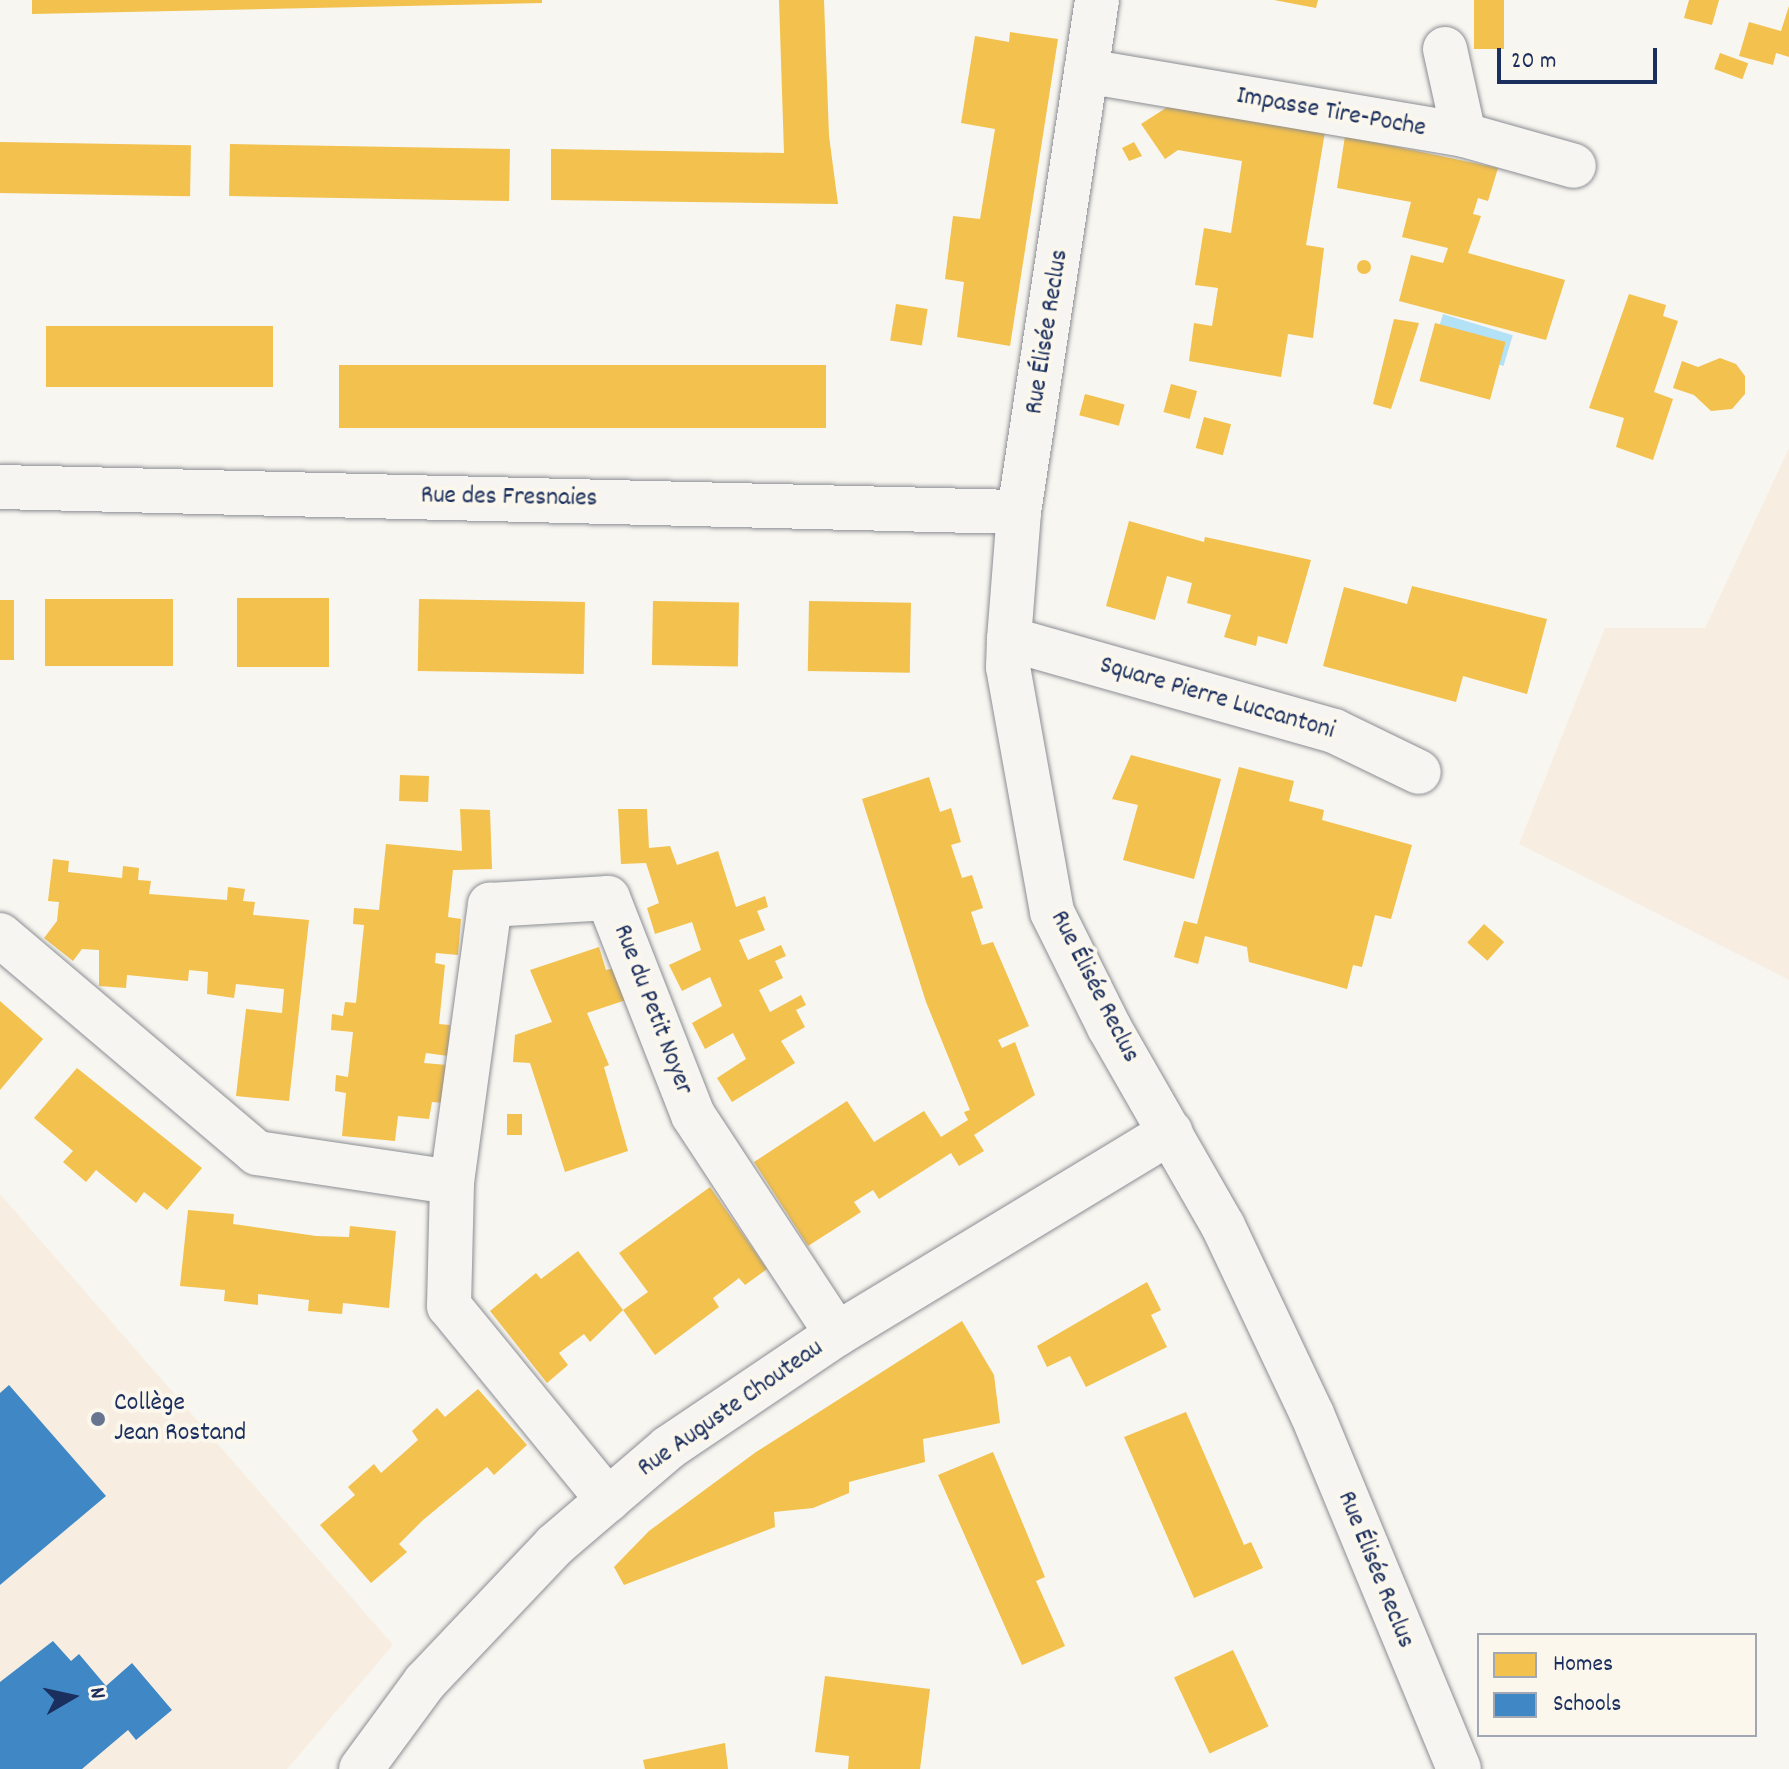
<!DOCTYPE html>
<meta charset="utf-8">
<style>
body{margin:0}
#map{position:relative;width:1789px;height:1769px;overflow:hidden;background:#f8f6f0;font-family:Dekko,sans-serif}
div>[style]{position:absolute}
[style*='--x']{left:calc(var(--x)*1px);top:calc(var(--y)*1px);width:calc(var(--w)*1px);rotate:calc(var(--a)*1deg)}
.built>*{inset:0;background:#f7eee1}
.water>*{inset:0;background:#b3e2f6;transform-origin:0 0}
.homes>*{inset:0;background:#f2c14e;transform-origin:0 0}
.round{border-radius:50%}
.schools>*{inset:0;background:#3f88c5}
.roads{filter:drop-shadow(0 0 2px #8b8e94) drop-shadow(0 0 2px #8b8e94)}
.minor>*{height:44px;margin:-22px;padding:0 22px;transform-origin:22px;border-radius:22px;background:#f6f5f1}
.dots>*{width:22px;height:22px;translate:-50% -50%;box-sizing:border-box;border:4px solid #fbf7ec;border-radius:50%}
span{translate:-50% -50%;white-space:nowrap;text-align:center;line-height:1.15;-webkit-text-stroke:8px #fbf7ec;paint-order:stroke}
.street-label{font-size:26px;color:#1b2f5e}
.poi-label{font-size:26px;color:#1b2f5e}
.left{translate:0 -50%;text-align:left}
.legend{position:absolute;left:1477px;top:1633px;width:280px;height:104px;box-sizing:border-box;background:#fbf7ec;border:2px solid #a1a7b3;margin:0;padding:10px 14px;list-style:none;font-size:24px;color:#1b2f5e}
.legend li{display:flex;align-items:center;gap:16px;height:40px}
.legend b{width:40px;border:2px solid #a1a7b3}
.north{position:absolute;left:32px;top:1657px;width:80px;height:80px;-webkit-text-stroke:6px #fbf7ec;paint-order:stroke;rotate:81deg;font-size:22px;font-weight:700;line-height:32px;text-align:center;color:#1b2f5e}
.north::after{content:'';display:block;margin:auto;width:28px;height:36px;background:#1b2f5e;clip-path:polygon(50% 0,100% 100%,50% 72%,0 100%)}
.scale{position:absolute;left:1497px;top:48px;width:160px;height:36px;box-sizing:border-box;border:4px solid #1b2f5e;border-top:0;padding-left:10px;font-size:24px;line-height:28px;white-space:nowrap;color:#1b2f5e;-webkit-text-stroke:6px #fbf7ec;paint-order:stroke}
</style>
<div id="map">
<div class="built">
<i style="clip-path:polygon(1789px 448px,1789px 980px,1519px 844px,1605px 628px,1705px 628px)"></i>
<i style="clip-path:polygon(0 1194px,393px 1645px,287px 1769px,0 1769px)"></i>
</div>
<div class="water">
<i style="left:1443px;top:314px;width:73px;height:32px;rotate:17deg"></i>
</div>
<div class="homes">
<i style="clip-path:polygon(32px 0,542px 0,542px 3px,32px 14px)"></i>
<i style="clip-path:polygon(779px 0,824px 0,829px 136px,838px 204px,551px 200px,551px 149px,784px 153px)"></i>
<i style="clip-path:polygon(1274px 0,1318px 0,1316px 8px)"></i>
<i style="left:1474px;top:0;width:30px;height:49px"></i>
<i style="clip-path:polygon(1689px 0,1719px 0,1712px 25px,1684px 18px)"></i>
<i style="clip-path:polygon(1789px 6px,1789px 57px,1776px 53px,1773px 65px,1739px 56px,1749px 22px,1781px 31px)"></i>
<i style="clip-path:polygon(1010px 32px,1058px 39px,1010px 346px,957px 337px,964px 282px,945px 279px,953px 216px,980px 219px,995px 129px,961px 123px,975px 36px,1009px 42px)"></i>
<i style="left:1720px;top:53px;width:30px;height:17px;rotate:20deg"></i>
<i style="clip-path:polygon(1169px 106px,1325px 132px,1306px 245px,1324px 248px,1313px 338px,1288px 334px,1281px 377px,1189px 361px,1194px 323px,1212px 326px,1218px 288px,1195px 285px,1204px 228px,1231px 233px,1242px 161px,1178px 150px,1165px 159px,1141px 124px)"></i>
<i style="clip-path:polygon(1345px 136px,1498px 168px,1488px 201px,1478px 198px,1473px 214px,1481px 216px,1468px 253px,1565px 280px,1546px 340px,1399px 301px,1411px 255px,1443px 263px,1448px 248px,1402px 237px,1411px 202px,1337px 188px)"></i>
<i style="left:0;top:142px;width:191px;height:51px;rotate:1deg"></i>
<i style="clip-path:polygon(1134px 142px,1142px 156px,1129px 161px,1122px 148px)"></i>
<i style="left:230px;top:144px;width:280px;height:52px;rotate:1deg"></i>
<i class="round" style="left:1357px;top:260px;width:14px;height:14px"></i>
<i style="clip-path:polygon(1629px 294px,1666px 305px,1663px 316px,1678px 321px,1654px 392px,1673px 399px,1653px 460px,1616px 447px,1624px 418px,1589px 408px)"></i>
<i style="left:896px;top:304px;width:32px;height:37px;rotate:9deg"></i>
<i style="clip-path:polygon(1394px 319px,1419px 323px,1391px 409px,1373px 404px)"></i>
<i style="left:1435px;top:323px;width:73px;height:60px;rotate:15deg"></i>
<i style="left:46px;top:326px;width:227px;height:61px"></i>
<i style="clip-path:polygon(1720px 358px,1736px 364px,1745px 376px,1745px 394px,1732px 409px,1711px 411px,1694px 395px,1673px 388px,1682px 361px,1698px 367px)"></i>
<i style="left:339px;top:365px;width:487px;height:63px"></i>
<i style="left:1171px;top:384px;width:27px;height:29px;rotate:15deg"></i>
<i style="left:1085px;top:394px;width:41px;height:22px;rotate:15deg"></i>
<i style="left:1204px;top:417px;width:28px;height:32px;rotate:15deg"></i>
<i style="clip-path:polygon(1129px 521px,1204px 542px,1205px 537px,1311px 560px,1287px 644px,1258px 636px,1256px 646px,1224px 637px,1231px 615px,1187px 603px,1192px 583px,1167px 576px,1155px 620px,1106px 606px)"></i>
<i style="clip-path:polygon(1412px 586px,1547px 619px,1527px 694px,1463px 676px,1456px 702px,1323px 666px,1344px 587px,1407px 604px)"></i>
<i style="left:237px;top:598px;width:92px;height:69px"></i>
<i style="left:45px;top:599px;width:128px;height:67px"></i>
<i style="left:419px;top:599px;width:166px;height:72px;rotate:1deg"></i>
<i style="left:0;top:600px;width:14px;height:60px"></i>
<i style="left:653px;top:601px;width:86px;height:64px;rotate:1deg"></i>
<i style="left:809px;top:601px;width:102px;height:70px;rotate:1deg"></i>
<i style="clip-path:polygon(1131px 755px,1221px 779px,1194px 879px,1123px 860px,1138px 805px,1112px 799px)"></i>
<i style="clip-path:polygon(1239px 767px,1294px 781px,1289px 801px,1324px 810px,1322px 820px,1412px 845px,1391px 919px,1375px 915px,1362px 967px,1353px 965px,1347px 989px,1249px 962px,1247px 947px,1205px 936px,1198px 964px,1174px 957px,1184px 921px,1197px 924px)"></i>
<i style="left:400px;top:775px;width:29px;height:26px;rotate:2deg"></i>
<i style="clip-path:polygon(929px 777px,940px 812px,951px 808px,961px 842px,951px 845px,962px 878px,972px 875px,983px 908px,971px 912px,982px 945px,993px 942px,1029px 1026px,998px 1040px,1002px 1048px,1015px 1042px,1035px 1095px,974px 1135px,984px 1151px,959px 1166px,951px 1153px,879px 1199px,873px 1190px,854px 1202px,861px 1212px,808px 1246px,754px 1162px,847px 1101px,874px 1142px,924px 1111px,941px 1137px,968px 1120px,964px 1112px,970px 1110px,926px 1002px,862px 799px)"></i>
<i style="clip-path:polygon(460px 809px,490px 810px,492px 869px,453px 870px,448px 917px,461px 919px,458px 955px,436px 953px,435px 963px,445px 965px,439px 1024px,450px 1025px,448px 1056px,426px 1053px,424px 1063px,447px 1065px,443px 1103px,432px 1102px,429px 1119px,398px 1116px,395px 1141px,342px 1136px,346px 1093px,335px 1091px,336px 1075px,348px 1077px,353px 1032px,331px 1030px,332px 1014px,343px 1016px,345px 1002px,356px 1003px,364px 925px,353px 924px,354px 908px,379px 910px,386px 844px,462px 851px)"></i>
<i style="clip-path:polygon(618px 809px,647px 809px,649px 848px,670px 846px,677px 865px,718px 851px,736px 907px,765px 896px,768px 907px,757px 911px,765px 930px,739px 940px,748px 960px,781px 945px,786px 956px,775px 961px,783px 978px,759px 990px,770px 1012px,801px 995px,806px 1005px,796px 1010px,805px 1027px,781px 1041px,795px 1063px,732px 1102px,717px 1078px,746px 1059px,733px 1033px,705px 1049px,692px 1023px,722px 1006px,710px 977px,682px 991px,669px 965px,701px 950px,692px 922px,655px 934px,647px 908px,659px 903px,646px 863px,621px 864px)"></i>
<i style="clip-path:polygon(53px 859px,69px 861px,68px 872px,122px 878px,123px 866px,139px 868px,138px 880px,151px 881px,149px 894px,227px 900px,228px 887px,245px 889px,243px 901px,255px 902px,253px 915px,309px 920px,289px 1101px,236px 1096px,246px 1009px,282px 1013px,284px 989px,236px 984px,234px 998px,207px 994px,208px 972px,189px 970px,188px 981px,127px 975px,126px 988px,99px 986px,99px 950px,82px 949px,73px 961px,44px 938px,57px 921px,59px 902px,48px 901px)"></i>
<i style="left:1484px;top:924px;width:27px;height:25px;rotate:42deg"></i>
<i style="clip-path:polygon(599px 947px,606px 970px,615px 968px,626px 1000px,587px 1013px,609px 1065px,604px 1067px,628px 1151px,565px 1172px,530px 1063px,513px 1062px,515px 1035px,552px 1022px,530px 970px)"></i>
<i style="clip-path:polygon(0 1001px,43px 1039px,0 1090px)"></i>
<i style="clip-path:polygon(77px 1068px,202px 1168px,167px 1210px,144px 1192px,136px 1203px,96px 1170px,86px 1182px,63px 1162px,73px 1151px,34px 1118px)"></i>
<i style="left:507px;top:1114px;width:15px;height:21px"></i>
<i style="clip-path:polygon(710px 1187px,767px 1269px,745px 1285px,739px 1278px,713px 1298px,719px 1307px,655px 1355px,623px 1310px,648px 1292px,619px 1253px)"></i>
<i style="clip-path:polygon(188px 1210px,234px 1214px,233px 1224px,316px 1236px,349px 1237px,350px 1226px,396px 1231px,389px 1308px,343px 1303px,342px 1314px,308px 1311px,309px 1300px,258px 1294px,258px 1305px,224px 1301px,225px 1290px,180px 1286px)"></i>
<i style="clip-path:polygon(578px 1251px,623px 1310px,590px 1342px,584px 1334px,559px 1353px,568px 1365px,547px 1383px,490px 1311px,536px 1273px,541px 1279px)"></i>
<i style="clip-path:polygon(1147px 1282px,1161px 1310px,1151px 1315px,1167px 1347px,1086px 1387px,1070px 1356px,1047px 1367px,1037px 1346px)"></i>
<i style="clip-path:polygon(962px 1321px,994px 1375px,1000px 1423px,923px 1439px,925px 1462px,849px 1482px,849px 1493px,813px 1508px,774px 1512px,775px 1527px,624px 1585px,614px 1567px,649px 1531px,756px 1452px)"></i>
<i style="clip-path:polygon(478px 1389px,527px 1445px,494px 1475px,487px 1467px,423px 1520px,399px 1544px,407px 1552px,371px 1583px,320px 1525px,355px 1495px,348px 1487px,374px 1464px,381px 1473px,418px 1440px,412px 1431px,437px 1408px,445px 1417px)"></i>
<i style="clip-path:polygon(1186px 1412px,1244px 1545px,1251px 1542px,1263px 1568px,1194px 1598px,1124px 1437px)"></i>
<i style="clip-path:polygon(993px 1452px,1045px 1577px,1036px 1581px,1065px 1646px,1022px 1665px,938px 1475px)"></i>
<i style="left:1233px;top:1650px;width:84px;height:65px;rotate:65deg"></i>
<i style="clip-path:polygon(825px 1676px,930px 1689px,920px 1769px,848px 1769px,849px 1756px,815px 1752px)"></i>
<i style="clip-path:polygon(725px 1743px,728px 1769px,645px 1769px,643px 1760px)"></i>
</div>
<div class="schools">
<i style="clip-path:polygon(9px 1385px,106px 1496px,0 1585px,0 1393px)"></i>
<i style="clip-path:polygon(53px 1641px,71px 1661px,79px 1654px,106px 1686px,132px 1663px,172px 1710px,136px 1740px,128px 1730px,82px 1769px,0 1769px,0 1682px)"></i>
</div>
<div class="roads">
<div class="minor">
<i style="--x:1097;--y:0;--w:518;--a:98.66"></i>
<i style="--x:1019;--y:512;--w:127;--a:94.5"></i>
<i style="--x:1009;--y:639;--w:28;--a:92"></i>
<i style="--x:1008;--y:667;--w:249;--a:79.8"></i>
<i style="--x:1052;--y:912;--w:128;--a:63.6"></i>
<i style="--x:1109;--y:1027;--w:229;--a:60.2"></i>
<i style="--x:1223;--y:1226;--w:208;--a:64.7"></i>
<i style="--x:1312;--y:1414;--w:384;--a:67.5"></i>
<i style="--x:1445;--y:49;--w:88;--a:77.5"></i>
<i style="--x:1086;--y:71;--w:383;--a:9.6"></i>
<i style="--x:1464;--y:135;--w:114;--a:15.7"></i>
<i style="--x:0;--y:487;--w:1019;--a:1.41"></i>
<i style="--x:1009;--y:639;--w:338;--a:15.8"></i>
<i style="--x:1334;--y:731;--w:94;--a:25.8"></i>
<i style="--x:0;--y:935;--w:337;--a:40.3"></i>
<i style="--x:257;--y:1153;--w:197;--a:8.5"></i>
<i style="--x:608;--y:1500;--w:251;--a:-129.3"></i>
<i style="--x:449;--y:1306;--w:124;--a:-88.6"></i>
<i style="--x:452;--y:1182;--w:280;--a:-82.2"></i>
<i style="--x:490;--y:905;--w:118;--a:-3.4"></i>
<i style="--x:608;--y:898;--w:233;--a:68.6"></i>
<i style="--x:693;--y:1115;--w:262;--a:56.7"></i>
<i style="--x:361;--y:1769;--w:108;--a:-53.7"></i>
<i style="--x:425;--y:1682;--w:189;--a:-46.5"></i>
<i style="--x:555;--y:1545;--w:149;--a:-40.6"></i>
<i style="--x:668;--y:1448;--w:204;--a:-34"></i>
<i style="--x:837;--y:1334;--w:390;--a:-31.2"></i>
</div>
</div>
<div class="dots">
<i style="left:98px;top:1419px;background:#687591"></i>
</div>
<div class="street-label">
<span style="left:1331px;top:113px;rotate:10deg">Impasse Tire-Poche</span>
<span style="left:1048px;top:332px;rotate:-81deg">Rue Élisée Reclus</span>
<span style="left:509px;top:498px;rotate:1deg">Rue des Fresnaies</span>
<span style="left:1217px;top:699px;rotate:16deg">Square Pierre Luccantoni</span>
<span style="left:1094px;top:987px;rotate:63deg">Rue Élisée Reclus</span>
<span style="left:652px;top:1010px;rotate:69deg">Rue du Petit Noyer</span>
<span style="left:731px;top:1409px;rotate:-35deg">Rue Auguste Chouteau</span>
<span style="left:1375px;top:1570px;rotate:68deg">Rue Élisée Reclus</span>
</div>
<div class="poi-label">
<span class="left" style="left:114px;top:1419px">Collège<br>Jean Rostand</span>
</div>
<ul class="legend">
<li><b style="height:22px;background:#f2c14e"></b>Homes</li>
<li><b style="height:22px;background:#3f88c5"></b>Schools</li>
</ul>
<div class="north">N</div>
<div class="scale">20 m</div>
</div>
